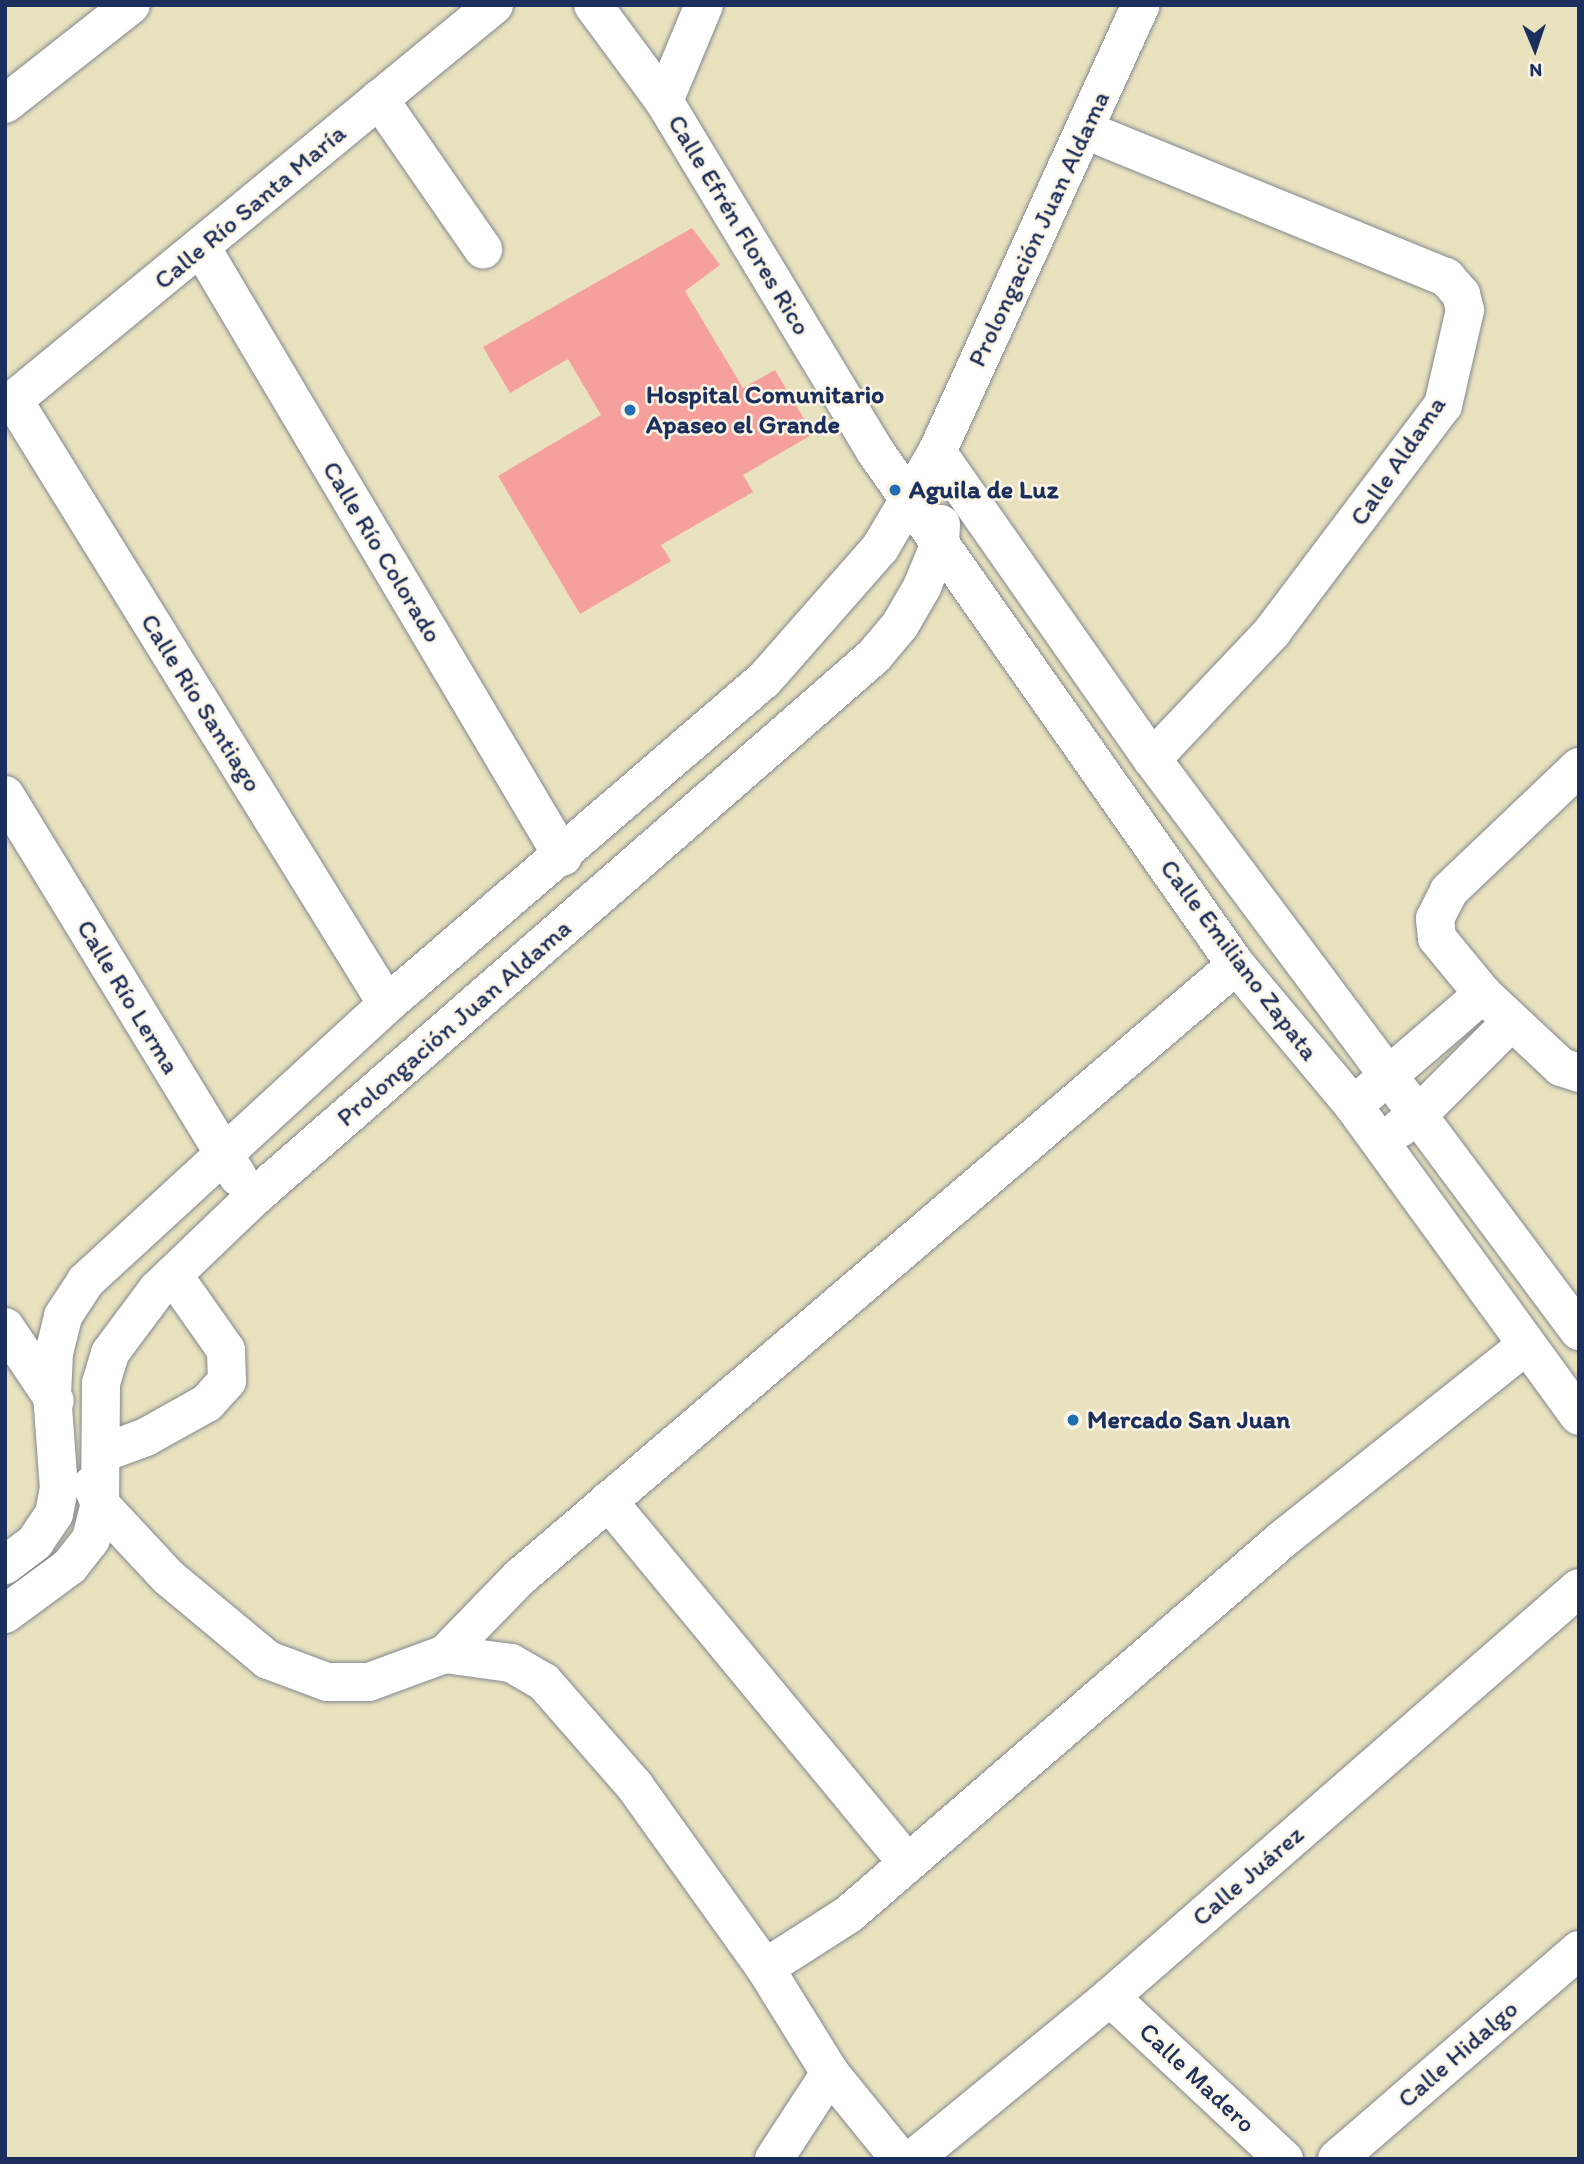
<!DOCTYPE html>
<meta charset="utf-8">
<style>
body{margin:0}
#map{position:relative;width:1584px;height:2164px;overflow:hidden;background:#e9e2bf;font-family:Itim,sans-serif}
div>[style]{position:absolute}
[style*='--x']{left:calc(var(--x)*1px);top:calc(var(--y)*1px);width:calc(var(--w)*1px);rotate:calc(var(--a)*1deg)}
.building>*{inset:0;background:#f6a09e}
.roads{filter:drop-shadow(0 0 2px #82888e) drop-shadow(0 0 2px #82888e)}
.minor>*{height:38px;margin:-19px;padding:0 19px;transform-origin:19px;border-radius:19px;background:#fff}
.dots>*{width:19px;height:19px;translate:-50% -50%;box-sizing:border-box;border:4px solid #fcf5e5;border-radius:50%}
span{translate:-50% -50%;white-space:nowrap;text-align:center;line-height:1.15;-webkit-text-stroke:5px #fcf5e5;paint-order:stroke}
.street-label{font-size:26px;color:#1b2f5e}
.poi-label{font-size:26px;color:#1b2f5e;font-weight:700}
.left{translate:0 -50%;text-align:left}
.frame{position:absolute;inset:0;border:7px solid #1b2f5e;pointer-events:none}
.north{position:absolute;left:1500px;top:14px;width:70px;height:70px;-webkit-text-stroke:5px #fcf5e5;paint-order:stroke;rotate:178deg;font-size:19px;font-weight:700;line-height:28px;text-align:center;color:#1b2f5e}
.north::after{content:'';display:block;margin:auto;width:24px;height:32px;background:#1b2f5e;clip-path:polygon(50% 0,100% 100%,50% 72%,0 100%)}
</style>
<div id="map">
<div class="building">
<i style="clip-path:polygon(692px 228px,720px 265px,685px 291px,743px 388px,775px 370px,813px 434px,743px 475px,753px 492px,661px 545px,671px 561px,580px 614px,498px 476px,601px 415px,568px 359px,510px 393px,483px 347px)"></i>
</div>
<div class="roads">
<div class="minor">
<i style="--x:593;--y:5;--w:119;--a:53.5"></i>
<i style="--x:664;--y:101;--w:409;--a:58.9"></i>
<i style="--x:875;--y:451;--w:628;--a:54.92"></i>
<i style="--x:1236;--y:965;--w:182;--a:50.1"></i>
<i style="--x:1353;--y:1105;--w:384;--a:54"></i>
<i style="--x:379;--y:99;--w:183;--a:55.3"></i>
<i style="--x:664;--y:101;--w:104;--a:-67.4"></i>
<i style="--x:5;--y:104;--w:160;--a:-38.2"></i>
<i style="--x:1085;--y:130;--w:390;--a:22.2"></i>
<i style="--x:1446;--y:277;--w:23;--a:49"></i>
<i style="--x:1461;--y:294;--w:16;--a:76"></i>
<i style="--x:1465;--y:310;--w:98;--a:103"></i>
<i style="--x:1443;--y:405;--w:283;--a:127"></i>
<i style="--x:1273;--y:631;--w:176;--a:133.4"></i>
<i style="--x:201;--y:247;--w:709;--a:59.31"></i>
<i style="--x:14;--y:401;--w:709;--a:58.26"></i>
<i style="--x:5;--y:407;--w:633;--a:-39.42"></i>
<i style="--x:937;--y:452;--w:375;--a:55"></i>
<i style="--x:1152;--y:759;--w:714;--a:53.26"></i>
<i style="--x:1579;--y:767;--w:180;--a:136.4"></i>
<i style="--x:1449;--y:891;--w:31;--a:117"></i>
<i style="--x:1435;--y:919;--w:19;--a:84"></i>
<i style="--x:1437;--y:938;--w:72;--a:50.6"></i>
<i style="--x:1483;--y:994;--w:107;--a:43.1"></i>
<i style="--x:1561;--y:1067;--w:19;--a:18"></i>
<i style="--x:5;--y:795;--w:447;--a:58.6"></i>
<i style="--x:1368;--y:1093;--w:152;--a:-40.7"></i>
<i style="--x:1400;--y:1128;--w:25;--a:-37"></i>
<i style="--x:1420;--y:1113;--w:129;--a:-45"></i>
<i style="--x:5;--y:1327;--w:89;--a:56"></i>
<i style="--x:103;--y:1453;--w:46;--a:-20.4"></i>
<i style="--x:146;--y:1437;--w:70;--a:-29.1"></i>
<i style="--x:207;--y:1403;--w:30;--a:-48"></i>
<i style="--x:227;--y:1381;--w:31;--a:-92"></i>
<i style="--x:226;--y:1350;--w:92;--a:-125.2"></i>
<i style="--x:92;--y:1485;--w:21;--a:67"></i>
<i style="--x:100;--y:1504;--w:100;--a:47"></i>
<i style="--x:168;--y:1577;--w:130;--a:39.7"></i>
<i style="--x:268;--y:1660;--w:63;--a:20.4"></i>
<i style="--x:327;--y:1682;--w:42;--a:0"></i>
<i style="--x:369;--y:1682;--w:81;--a:-20.2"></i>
<i style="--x:445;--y:1654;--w:67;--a:7.8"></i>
<i style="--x:511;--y:1663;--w:38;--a:30"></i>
<i style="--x:544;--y:1682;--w:137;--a:48.9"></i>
<i style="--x:634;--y:1785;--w:225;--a:54.4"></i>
<i style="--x:765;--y:1968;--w:123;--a:58.2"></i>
<i style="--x:830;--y:2073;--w:111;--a:50.9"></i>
<i style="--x:608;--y:1501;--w:470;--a:50.4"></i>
<i style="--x:5;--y:1565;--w:38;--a:-37"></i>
<i style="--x:35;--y:1542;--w:34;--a:-56"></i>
<i style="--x:54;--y:1514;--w:25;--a:-79"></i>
<i style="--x:59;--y:1489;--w:95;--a:-94.2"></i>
<i style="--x:52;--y:1394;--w:41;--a:-87.2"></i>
<i style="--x:54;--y:1353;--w:38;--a:-76"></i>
<i style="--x:63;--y:1316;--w:42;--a:-56.7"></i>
<i style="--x:86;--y:1281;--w:409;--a:-42.6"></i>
<i style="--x:387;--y:1004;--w:497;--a:-40.7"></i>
<i style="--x:764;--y:680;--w:176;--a:-48.7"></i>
<i style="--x:880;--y:548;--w:112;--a:-59.3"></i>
<i style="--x:937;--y:452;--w:491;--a:-65.5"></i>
<i style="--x:5;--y:1614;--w:81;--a:-36.4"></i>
<i style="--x:70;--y:1566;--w:34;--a:-52"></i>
<i style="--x:91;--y:1539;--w:36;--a:-76"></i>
<i style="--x:100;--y:1504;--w:121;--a:-89.5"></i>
<i style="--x:101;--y:1383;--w:31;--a:-73"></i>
<i style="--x:110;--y:1353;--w:79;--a:-53.3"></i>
<i style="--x:157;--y:1290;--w:133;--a:-43.8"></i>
<i style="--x:253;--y:1198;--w:824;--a:-41.11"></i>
<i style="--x:874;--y:656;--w:40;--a:-50"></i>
<i style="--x:900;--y:625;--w:44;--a:-59.9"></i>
<i style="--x:922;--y:587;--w:48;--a:-67.8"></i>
<i style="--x:940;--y:543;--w:19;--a:-87"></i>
<i style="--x:445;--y:1654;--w:107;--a:-45.8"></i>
<i style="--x:520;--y:1577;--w:942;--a:-40.52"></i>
<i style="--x:765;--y:1968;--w:100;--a:-32.7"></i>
<i style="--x:849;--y:1914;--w:575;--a:-40.84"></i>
<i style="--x:1284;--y:1538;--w:308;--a:-38.5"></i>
<i style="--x:1110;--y:1997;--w:238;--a:43"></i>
<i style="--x:774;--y:2159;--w:103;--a:-56.9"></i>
<i style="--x:913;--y:2159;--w:255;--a:-39.4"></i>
<i style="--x:1110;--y:1997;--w:622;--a:-41.09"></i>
<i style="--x:1337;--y:2159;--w:320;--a:-40.8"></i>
</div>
</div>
<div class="dots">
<i style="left:630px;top:410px;background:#1f6fb2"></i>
<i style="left:895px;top:490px;background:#1f6fb2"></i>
<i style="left:1073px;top:1420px;background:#1f6fb2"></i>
</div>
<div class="street-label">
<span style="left:250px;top:207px;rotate:-40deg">Calle Río Santa María</span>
<span style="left:739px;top:225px;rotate:59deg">Calle Efrén Flores Rico</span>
<span style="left:1039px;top:229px;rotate:-65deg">Prolongación Juan Aldama</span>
<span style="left:1398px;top:461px;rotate:-56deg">Calle Aldama</span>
<span style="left:382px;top:552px;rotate:59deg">Calle Río Colorado</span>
<span style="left:201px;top:703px;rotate:58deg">Calle Río Santiago</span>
<span style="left:1239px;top:960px;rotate:53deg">Calle Emiliano Zapata</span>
<span style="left:128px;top:997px;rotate:59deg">Calle Río Lerma</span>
<span style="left:454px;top:1023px;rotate:-41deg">Prolongación Juan Aldama</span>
<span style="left:1248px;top:1876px;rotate:-41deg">Calle Juárez</span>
<span style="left:1458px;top:2054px;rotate:-41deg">Calle Hidalgo</span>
<span style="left:1197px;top:2078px;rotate:43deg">Calle Madero</span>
</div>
<div class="poi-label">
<span class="left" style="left:646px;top:410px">Hospital Comunitario<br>Apaseo el Grande</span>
<span class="left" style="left:909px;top:490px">Aguila de Luz</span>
<span class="left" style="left:1087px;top:1420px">Mercado San Juan</span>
</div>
<div class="frame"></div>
<div class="north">N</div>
</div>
